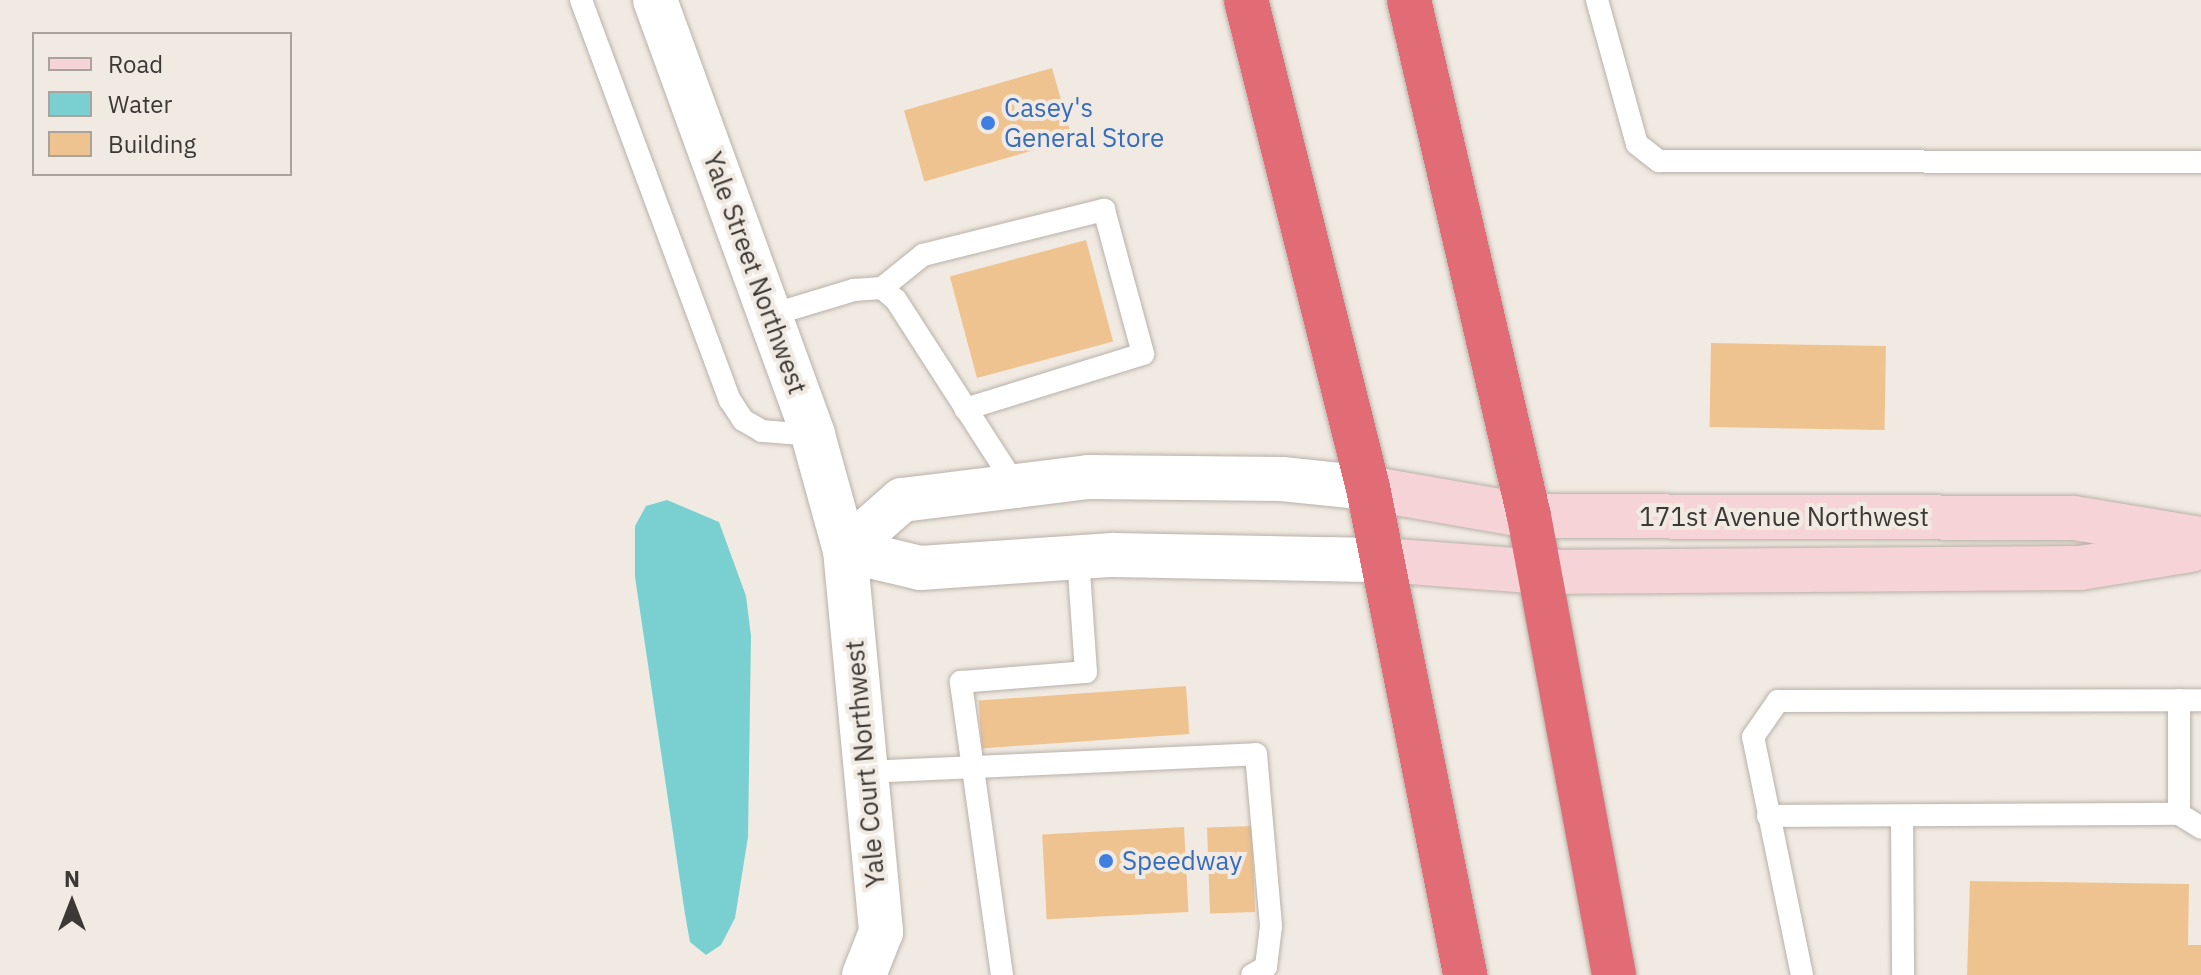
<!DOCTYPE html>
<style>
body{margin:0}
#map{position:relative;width:2201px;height:975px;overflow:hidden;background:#f1eae2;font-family:"IBM Plex Sans",sans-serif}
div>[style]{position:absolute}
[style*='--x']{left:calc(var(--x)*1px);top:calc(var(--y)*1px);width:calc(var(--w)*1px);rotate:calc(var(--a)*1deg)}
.water>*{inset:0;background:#7ad0d1}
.building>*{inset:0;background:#efc390;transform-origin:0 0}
.roads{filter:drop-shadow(0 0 2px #b8b1a9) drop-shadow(0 0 2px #b8b1a9)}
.lane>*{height:22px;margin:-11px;padding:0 11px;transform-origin:11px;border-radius:11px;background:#fff}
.street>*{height:44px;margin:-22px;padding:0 22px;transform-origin:22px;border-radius:22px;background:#fff}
.secondary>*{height:44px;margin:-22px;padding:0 22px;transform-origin:22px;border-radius:22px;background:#f6d3d6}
.highway>*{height:44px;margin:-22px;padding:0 22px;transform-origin:22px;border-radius:22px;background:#e16c75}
.dots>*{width:22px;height:22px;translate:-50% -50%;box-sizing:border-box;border:4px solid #f1eae2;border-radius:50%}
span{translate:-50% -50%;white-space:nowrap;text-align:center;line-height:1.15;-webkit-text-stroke:8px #f1eae2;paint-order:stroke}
.shop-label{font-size:26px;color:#366cbe}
.left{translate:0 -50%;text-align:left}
.street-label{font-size:26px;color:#3b3835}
.legend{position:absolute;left:32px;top:32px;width:260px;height:144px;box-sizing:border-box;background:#f1eae2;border:2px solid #a8a39d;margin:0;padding:10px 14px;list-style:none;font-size:24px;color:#3b3835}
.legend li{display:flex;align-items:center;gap:16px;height:40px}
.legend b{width:40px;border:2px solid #a8a39d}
.north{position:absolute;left:32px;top:863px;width:80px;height:80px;-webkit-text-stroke:6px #f1eae2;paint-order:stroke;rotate:0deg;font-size:22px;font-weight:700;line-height:32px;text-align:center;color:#3b3835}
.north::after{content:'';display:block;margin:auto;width:28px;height:36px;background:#3b3835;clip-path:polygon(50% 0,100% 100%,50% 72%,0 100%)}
</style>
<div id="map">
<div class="water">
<i style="clip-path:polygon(667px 500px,719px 522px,746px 596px,751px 636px,748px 837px,735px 918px,721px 945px,706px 955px,690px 942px,685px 914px,635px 577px,635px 526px,646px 506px)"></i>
</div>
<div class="building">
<i style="left:1052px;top:68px;width:74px;height:154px;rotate:74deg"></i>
<i style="left:1086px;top:240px;width:105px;height:141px;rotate:75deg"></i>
<i style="left:1711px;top:343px;width:175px;height:84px;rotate:1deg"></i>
<i style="left:1186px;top:686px;width:48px;height:208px;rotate:86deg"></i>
<i style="left:1252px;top:826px;width:86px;height:45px;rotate:88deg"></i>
<i style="left:1184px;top:827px;width:85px;height:142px;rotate:87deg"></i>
<i style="clip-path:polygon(1970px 881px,2189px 884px,2188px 945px,2201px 945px,2201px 975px,1967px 975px)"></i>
</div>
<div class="roads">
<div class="lane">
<i style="--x:581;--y:0;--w:427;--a:69.6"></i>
<i style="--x:730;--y:400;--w:24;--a:57"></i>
<i style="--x:743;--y:420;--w:22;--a:30"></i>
<i style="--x:762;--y:431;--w:51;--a:4.5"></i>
<i style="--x:1597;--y:0;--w:149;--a:74.5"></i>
<i style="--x:1637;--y:144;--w:28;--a:38"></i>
<i style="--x:1659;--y:161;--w:542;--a:0.11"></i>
<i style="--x:882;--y:288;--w:53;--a:-38.8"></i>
<i style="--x:923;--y:255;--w:187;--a:-14"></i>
<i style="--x:1104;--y:210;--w:149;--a:74.8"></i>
<i style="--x:1143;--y:354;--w:186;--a:162.8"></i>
<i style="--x:771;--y:315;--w:87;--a:-16.8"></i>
<i style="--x:854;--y:290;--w:28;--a:-4"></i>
<i style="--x:882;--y:288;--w:18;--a:41"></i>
<i style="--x:896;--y:300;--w:221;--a:57.2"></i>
<i style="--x:2179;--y:700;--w:114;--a:90"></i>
<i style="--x:2179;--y:814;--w:26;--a:32"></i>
<i style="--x:866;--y:772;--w:390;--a:-2.6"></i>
<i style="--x:1256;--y:754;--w:173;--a:85"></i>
<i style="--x:1271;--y:926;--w:41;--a:97"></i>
<i style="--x:1266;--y:967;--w:16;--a:150"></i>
<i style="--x:1768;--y:816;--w:411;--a:-0.3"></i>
<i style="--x:1902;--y:816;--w:159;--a:89.6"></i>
<i style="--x:1002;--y:975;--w:296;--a:-98"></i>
<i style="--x:961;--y:682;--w:125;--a:-4.6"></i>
<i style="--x:1086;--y:672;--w:115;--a:-94"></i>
<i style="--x:1802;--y:975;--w:243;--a:-101.6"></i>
<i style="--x:1753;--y:737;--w:44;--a:-55.2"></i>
<i style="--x:1778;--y:701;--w:423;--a:-0.1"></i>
</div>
<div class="street">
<i style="--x:655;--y:0;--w:463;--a:70"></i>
<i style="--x:813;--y:435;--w:119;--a:74.5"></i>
<i style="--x:845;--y:550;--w:384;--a:84.6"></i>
<i style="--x:881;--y:932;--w:46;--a:111.6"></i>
<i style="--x:845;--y:550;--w:76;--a:-41.3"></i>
<i style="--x:902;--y:500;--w:115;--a:-7"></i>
<i style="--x:1016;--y:486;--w:73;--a:-7.1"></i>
<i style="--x:1088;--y:477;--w:194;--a:0.6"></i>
<i style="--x:1282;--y:479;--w:86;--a:6"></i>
<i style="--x:845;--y:550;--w:77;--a:13.5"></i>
<i style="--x:920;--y:568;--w:193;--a:-3.9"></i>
<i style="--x:1113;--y:555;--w:270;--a:1.1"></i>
</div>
<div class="secondary">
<i style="--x:1368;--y:488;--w:163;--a:9.9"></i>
<i style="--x:1529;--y:516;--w:545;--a:0.21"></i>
<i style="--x:2074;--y:518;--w:129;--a:9.4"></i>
<i style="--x:1383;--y:560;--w:158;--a:4.3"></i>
<i style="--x:1541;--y:572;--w:539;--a:-0.43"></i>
<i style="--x:2080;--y:568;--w:112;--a:-9.2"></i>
</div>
<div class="highway">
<i style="--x:1246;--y:0;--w:503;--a:75.96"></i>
<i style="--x:1368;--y:488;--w:497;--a:78.7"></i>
<i style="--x:1409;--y:0;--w:530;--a:76.91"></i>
<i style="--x:1529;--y:516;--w:467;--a:79.5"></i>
</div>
</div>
<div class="dots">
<i style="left:988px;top:123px;background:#3f7fe0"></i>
<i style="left:1106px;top:861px;background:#3f7fe0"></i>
</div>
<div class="shop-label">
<span class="left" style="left:1004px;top:123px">Casey's<br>General Store</span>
<span class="left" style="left:1122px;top:861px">Speedway</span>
</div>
<div class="street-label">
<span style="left:755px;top:273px;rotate:70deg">Yale Street Northwest</span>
<span style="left:1784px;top:517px">171st Avenue Northwest</span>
<span style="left:865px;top:764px;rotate:-95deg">Yale Court Northwest</span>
</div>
<ul class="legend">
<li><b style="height:10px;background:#f6d3d6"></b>Road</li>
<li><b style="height:22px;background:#7ad0d1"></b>Water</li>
<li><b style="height:22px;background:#efc390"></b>Building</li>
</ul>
<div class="north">N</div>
</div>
